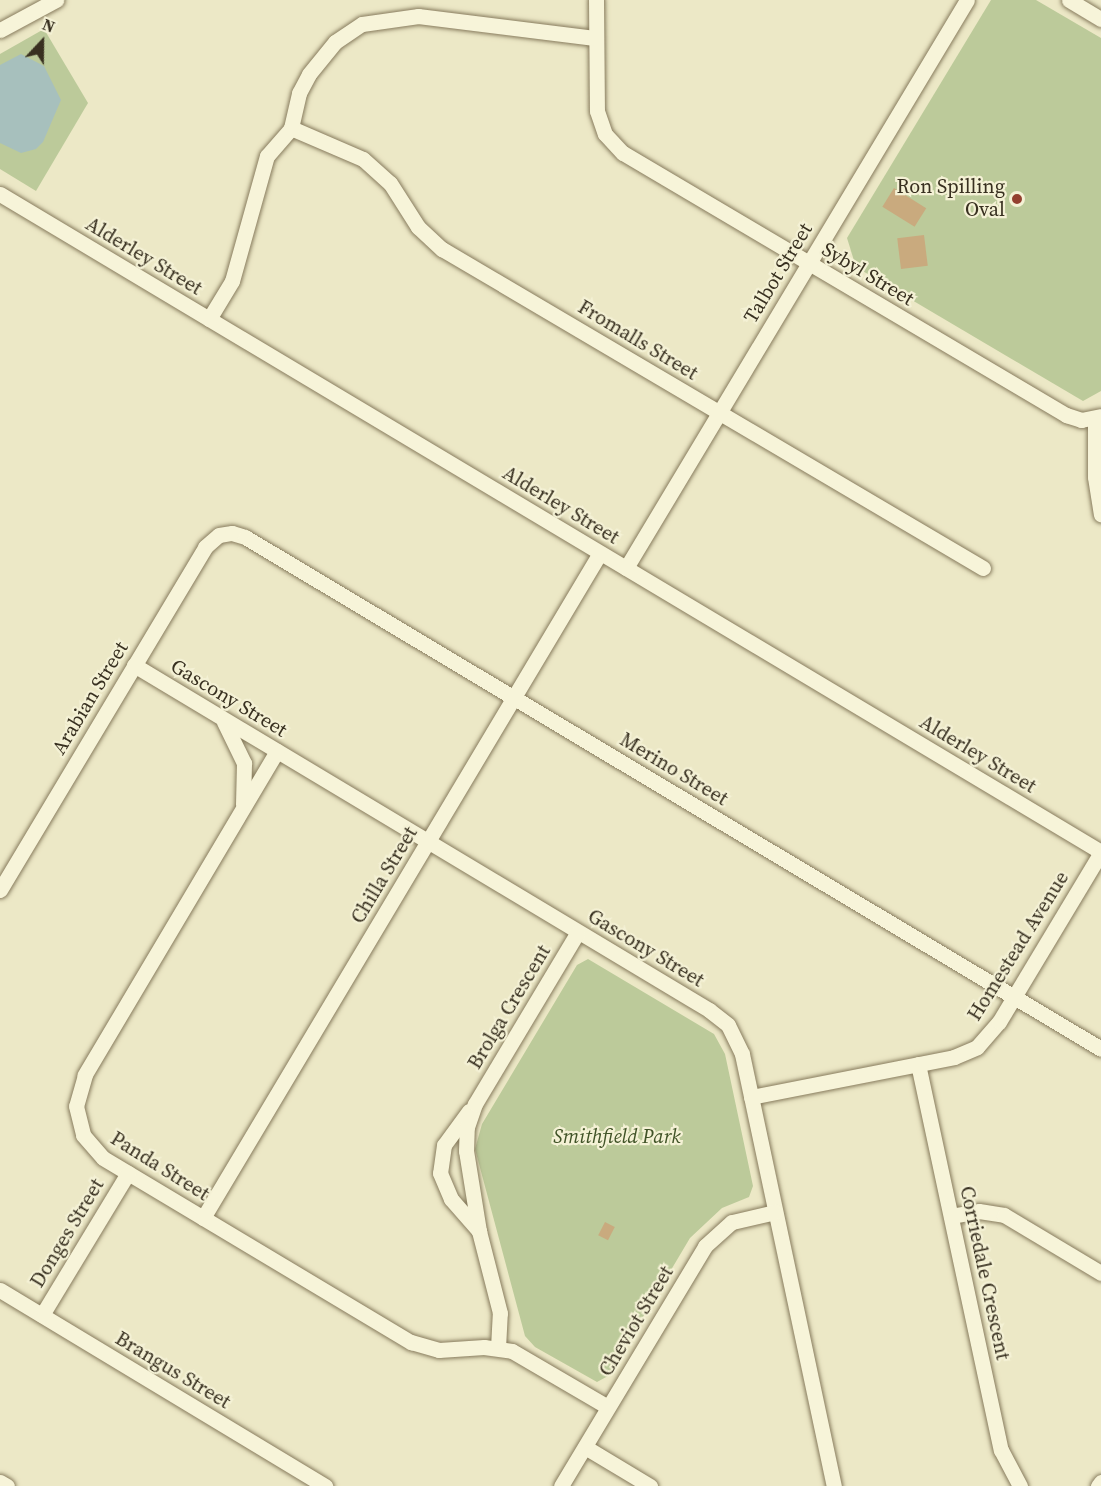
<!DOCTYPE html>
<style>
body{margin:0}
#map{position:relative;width:1101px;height:1486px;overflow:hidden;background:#ece8c6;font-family:"Source Serif 4",serif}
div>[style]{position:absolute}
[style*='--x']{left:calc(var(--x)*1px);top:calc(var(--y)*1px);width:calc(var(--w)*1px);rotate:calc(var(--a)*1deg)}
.green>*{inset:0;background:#bcca9a}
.water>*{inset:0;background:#a7c0bd}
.building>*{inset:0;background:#c9aa7e;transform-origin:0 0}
.roads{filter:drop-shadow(0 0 2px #877b5d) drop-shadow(0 0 2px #877b5d)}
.minor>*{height:15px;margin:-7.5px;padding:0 7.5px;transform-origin:7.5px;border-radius:7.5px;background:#f7f4d9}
.dots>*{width:16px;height:16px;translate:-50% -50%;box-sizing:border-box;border:3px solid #f4f1d5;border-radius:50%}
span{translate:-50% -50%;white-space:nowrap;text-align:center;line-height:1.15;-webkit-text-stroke:4.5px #f4f1d5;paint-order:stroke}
.poi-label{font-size:20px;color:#383020}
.right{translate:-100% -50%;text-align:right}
.street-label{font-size:20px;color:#383020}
.park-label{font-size:20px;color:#405327;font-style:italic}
.north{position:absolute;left:12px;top:12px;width:60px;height:60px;-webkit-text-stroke:4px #f4f1d5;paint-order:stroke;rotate:22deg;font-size:16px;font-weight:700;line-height:24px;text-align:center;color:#383020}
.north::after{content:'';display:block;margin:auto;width:21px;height:27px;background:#383020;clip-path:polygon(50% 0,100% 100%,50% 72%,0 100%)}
</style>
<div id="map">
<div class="green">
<i style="clip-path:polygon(991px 0,1036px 0,1101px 38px,1101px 391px,1083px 401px,856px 267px,847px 238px)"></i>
<i style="clip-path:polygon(44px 29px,88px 103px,36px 191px,0 169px,0 54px)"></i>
<i style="clip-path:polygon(588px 959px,714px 1034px,725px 1054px,753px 1186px,749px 1197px,722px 1208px,690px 1238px,608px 1376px,597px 1382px,535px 1347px,525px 1336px,475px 1149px,482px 1124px,577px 965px)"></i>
</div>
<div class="water">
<i style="clip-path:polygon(21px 54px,44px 66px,61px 100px,43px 142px,36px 149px,21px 153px,0 143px,0 65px)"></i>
</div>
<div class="building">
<i style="left:894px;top:188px;width:38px;height:22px;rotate:32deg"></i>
<i style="left:924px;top:235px;width:31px;height:27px;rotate:83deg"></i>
<i style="left:605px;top:1222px;width:11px;height:15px;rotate:27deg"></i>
</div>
<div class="roads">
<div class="minor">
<i style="--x:596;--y:0;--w:111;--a:89.5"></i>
<i style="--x:597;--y:111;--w:24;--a:71"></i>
<i style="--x:605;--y:134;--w:26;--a:47"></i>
<i style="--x:623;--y:153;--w:515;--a:30.6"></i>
<i style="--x:1066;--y:415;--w:16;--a:18"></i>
<i style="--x:1081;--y:420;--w:20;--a:-11"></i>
<i style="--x:1069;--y:0;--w:37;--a:31"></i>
<i style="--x:0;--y:30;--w:64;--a:-28.2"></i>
<i style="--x:291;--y:128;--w:78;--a:23.3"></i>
<i style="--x:363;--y:159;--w:36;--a:42"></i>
<i style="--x:390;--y:183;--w:52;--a:57.5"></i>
<i style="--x:418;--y:227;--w:33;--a:43"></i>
<i style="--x:442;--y:249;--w:628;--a:30.53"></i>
<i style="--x:0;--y:194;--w:1283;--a:30.86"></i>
<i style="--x:209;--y:319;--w:44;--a:-58.8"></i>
<i style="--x:232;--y:281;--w:130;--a:-74.4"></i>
<i style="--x:267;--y:156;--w:37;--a:-49"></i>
<i style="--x:291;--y:128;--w:36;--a:-77"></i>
<i style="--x:299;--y:93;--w:21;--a:-62"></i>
<i style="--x:309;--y:74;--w:41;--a:-50.9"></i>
<i style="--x:335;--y:42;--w:32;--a:-34"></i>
<i style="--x:362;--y:24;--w:57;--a:-8.1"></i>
<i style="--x:418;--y:16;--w:178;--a:7.1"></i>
<i style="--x:1095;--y:418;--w:59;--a:90"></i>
<i style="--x:1095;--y:477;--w:38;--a:81"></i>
<i style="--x:626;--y:568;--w:662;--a:-59.02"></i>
<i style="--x:134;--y:665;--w:671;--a:30.96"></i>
<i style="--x:709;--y:1010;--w:24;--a:38"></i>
<i style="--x:728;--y:1025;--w:32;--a:64"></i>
<i style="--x:742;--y:1054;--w:442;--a:78"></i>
<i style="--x:224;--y:722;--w:46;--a:64"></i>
<i style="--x:244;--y:763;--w:41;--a:91.4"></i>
<i style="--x:277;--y:751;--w:377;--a:120.7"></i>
<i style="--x:85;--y:1075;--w:32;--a:106"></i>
<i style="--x:76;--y:1106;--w:30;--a:76"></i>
<i style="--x:83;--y:1135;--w:30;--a:49"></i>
<i style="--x:103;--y:1158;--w:359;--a:30.9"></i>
<i style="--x:411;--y:1342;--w:29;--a:16"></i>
<i style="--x:439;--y:1350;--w:45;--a:-3.8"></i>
<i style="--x:484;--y:1347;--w:28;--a:8"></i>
<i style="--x:512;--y:1351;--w:111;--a:30.3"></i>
<i style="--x:0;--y:890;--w:400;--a:-59.1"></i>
<i style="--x:205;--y:547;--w:18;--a:-41"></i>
<i style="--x:219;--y:535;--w:13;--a:-9"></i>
<i style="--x:232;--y:533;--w:14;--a:17"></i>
<i style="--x:245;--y:537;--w:997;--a:30.88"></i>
<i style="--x:918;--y:1064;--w:395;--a:77.9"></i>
<i style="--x:1001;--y:1450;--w:41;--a:62.2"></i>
<i style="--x:751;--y:1097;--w:207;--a:-11.1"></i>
<i style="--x:954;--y:1057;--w:25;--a:-23"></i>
<i style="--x:977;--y:1047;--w:33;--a:-49"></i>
<i style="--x:999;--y:1022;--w:198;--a:-59"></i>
<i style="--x:469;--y:1111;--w:42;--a:126.3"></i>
<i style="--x:444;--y:1145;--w:28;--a:98"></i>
<i style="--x:440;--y:1173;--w:28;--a:67"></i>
<i style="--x:451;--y:1199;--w:43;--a:48.8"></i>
<i style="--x:951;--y:1216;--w:28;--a:-10"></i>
<i style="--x:979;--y:1211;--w:25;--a:9"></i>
<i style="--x:1004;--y:1215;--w:113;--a:30.9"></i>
<i style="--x:203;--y:1218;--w:774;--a:-59.16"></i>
<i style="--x:0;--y:1290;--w:380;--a:31.1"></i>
<i style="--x:42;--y:1315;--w:166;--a:-58.8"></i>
<i style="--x:498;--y:1348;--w:35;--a:-87"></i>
<i style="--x:500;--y:1313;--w:85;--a:-104.4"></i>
<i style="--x:479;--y:1231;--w:81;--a:-99.2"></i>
<i style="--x:466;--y:1151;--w:24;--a:-88"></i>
<i style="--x:467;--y:1127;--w:24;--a:-71"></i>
<i style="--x:475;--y:1104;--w:200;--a:-59.1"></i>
<i style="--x:585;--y:1447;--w:76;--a:31"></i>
<i style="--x:0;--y:1482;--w:8;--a:30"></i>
<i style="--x:561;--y:1486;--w:280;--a:-59"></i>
<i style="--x:705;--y:1246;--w:36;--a:-42"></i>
<i style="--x:732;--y:1222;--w:44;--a:-13.1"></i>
<i style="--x:1098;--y:1486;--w:5;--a:-53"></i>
</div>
</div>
<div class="dots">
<i style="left:1017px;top:199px;background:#93402f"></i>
</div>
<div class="poi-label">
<span class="right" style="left:1005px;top:198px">Ron Spilling<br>Oval</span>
</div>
<div class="street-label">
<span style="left:144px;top:256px;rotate:31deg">Alderley Street</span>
<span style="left:778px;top:273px;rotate:-59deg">Talbot Street</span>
<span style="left:868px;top:274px;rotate:31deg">Sybyl Street</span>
<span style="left:638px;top:340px;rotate:31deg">Fromalls Street</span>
<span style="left:561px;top:505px;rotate:31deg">Alderley Street</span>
<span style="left:90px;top:698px;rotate:-59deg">Arabian Street</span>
<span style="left:229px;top:698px;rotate:31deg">Gascony Street</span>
<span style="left:978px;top:754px;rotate:31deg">Alderley Street</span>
<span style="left:674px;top:769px;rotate:31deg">Merino Street</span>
<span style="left:384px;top:875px;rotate:-59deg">Chilla Street</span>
<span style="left:1018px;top:946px;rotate:-58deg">Homestead Avenue</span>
<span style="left:646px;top:948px;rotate:31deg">Gascony Street</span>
<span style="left:509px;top:1007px;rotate:-59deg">Brolga Crescent</span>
<span style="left:160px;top:1166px;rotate:32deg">Panda Street</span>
<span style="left:67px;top:1233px;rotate:-59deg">Donges Street</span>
<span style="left:985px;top:1273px;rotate:78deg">Corriedale Crescent</span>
<span style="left:636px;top:1321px;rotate:-59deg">Cheviot Street</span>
<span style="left:173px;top:1370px;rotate:31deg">Brangus Street</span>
</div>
<div class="park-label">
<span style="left:617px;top:1136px">Smithfield Park</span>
</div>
<div class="north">N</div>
</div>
